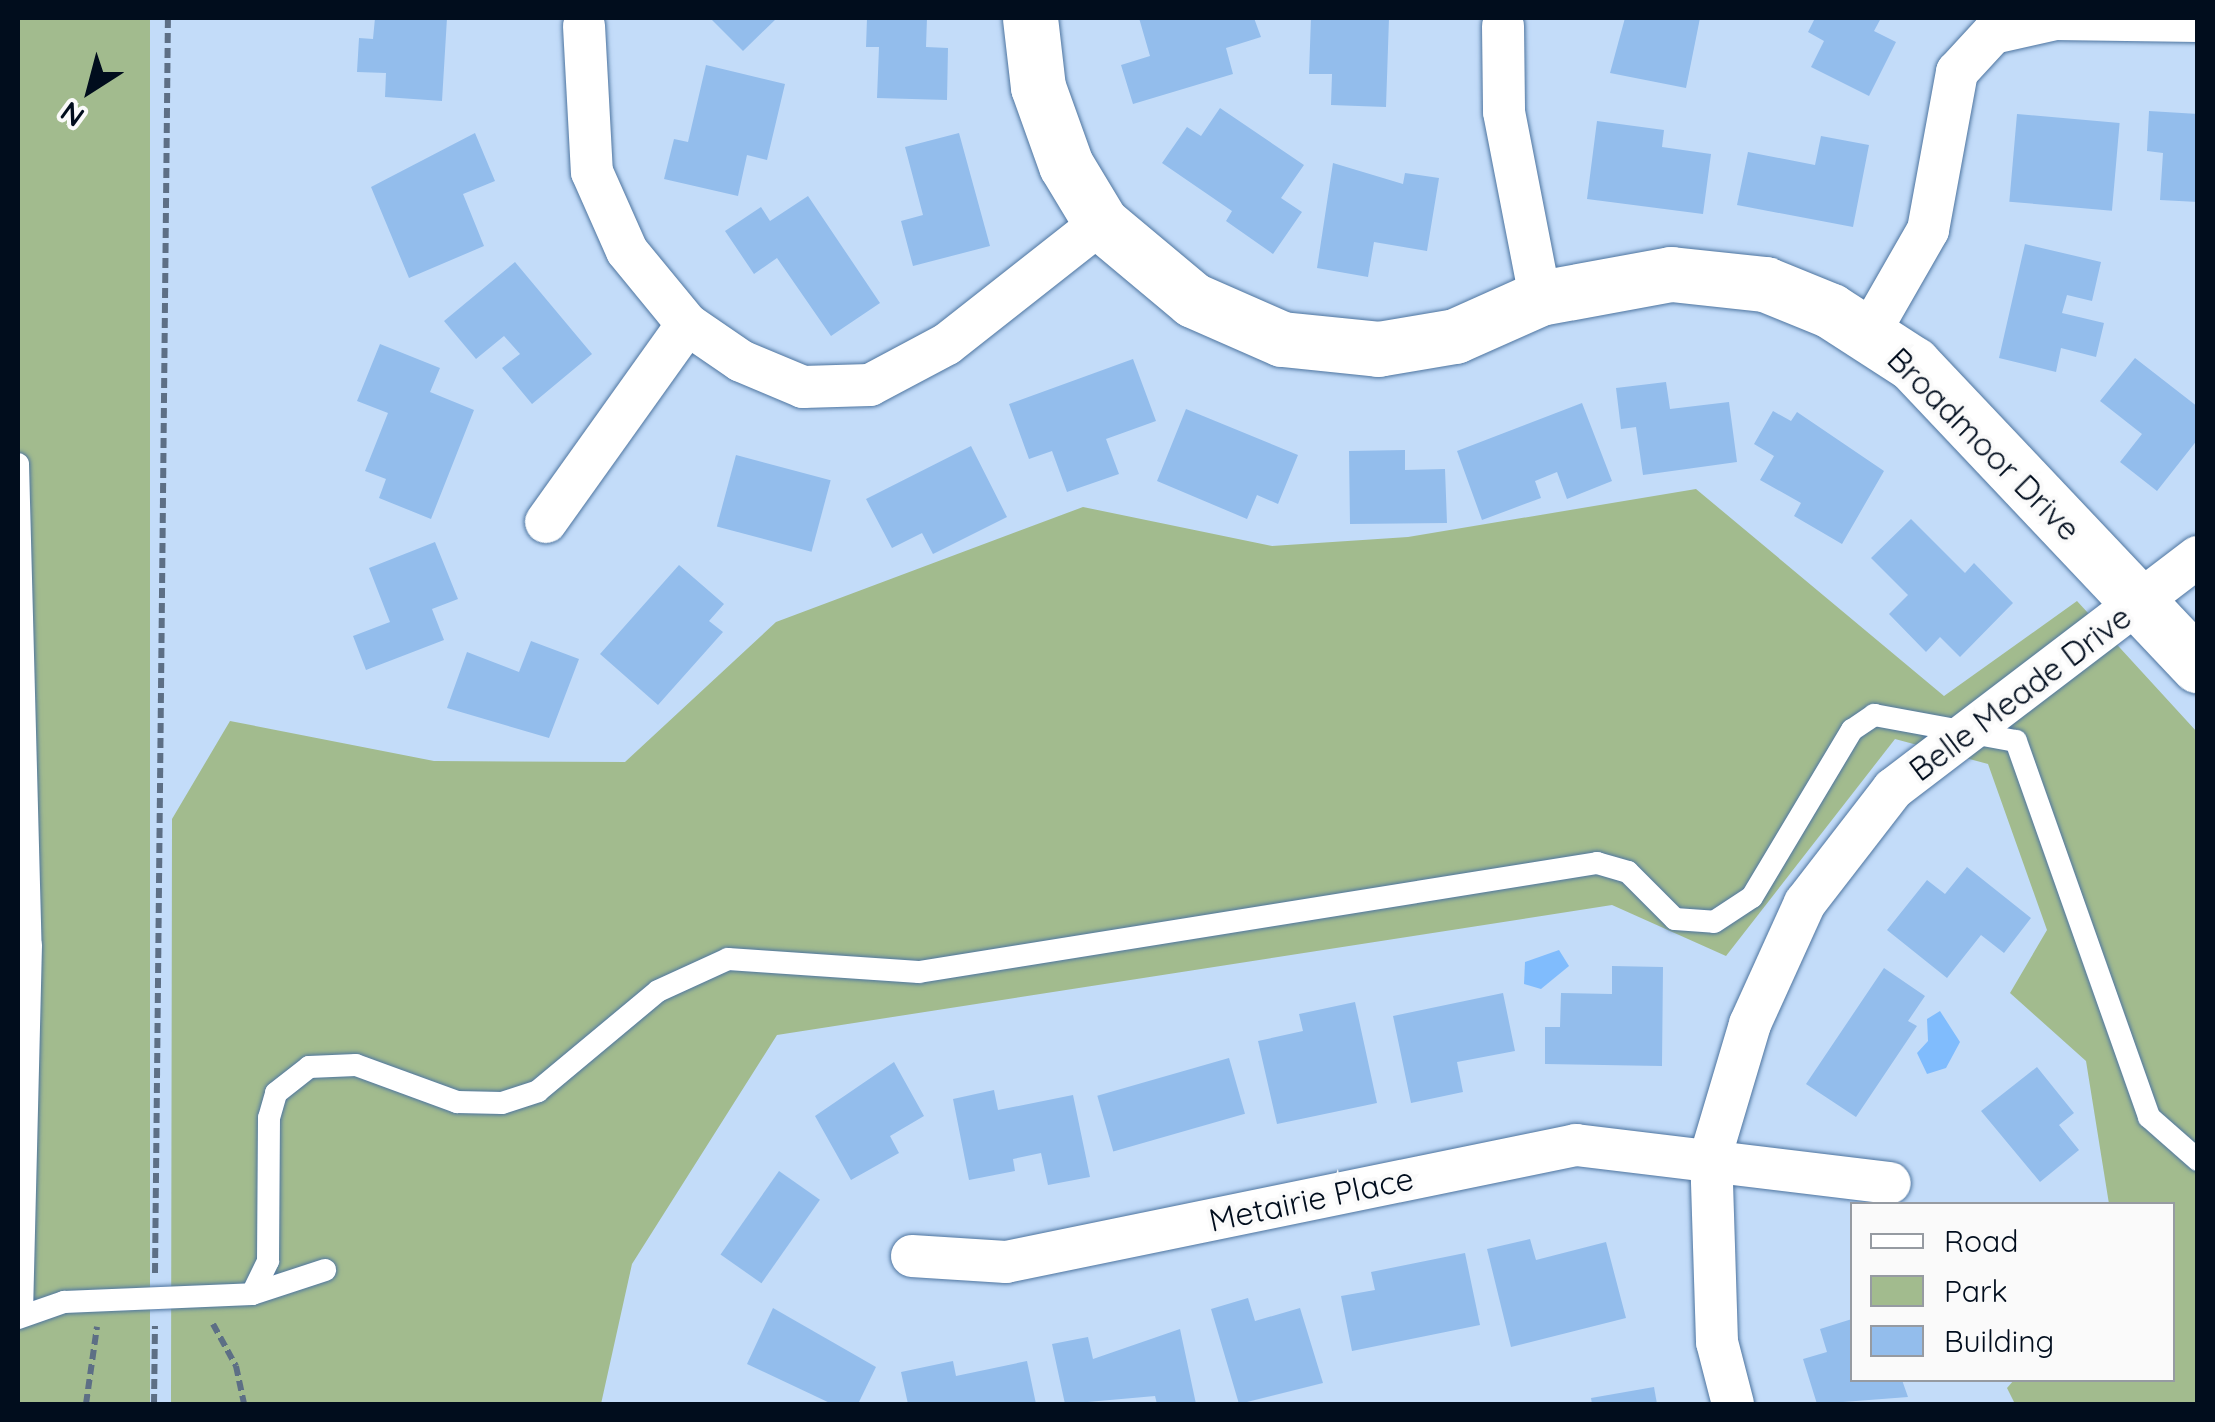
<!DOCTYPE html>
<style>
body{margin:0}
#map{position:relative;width:2215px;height:1422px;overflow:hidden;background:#c3dcf9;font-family:Quicksand,sans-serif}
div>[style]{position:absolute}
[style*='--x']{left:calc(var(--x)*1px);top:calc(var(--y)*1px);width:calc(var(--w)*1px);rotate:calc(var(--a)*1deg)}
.green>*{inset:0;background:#a2bb8e;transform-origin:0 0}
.water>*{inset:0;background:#80bcfd}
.building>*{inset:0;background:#93bdec;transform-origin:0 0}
.path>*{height:6px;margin-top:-3px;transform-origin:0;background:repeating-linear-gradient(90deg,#5d6f85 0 10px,transparent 0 15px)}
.roads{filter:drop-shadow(0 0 2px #4e75a0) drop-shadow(0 0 2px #4e75a0)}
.lane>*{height:22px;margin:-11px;padding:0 11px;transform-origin:11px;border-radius:11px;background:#fff}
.street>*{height:42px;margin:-21px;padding:0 21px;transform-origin:21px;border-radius:21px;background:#fff}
.secondary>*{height:55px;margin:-27.5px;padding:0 27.5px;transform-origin:27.5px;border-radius:27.5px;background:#fff}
span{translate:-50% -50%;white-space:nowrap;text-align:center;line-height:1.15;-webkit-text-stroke:8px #fafafa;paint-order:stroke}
.street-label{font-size:32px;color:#010d1d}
.frame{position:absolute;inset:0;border:20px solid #010d1d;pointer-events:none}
.legend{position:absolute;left:1850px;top:1202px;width:325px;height:180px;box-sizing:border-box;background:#fafafa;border:2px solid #969ba2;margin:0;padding:12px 18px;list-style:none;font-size:30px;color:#010d1d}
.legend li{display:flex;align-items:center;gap:20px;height:50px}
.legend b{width:50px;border:2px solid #969ba2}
.north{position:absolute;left:40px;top:40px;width:100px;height:100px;-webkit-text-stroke:8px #fafafa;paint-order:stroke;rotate:216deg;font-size:28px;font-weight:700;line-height:40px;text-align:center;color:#010d1d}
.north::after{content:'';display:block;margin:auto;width:35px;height:45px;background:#010d1d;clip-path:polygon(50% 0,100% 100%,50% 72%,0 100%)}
</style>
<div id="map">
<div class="green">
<i style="left:18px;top:18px;width:132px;height:1386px"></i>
<i style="clip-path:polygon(1696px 489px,1944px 696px,2077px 601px,2197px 732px,2197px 1404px,2015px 1404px,2007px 1388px,2014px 1380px,2172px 1380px,2172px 1204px,2109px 1204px,2086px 1061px,2010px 993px,2047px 930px,1988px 764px,1895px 739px,1726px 956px,1612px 905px,777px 1035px,632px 1264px,601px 1404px,171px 1404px,172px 819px,230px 721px,434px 761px,625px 762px,776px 622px,1083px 507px,1272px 546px,1408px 537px)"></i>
</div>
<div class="water">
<i style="clip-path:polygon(1559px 950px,1569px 966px,1541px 989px,1524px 984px,1525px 962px)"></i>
<i style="clip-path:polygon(1940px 1011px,1960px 1042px,1946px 1068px,1927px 1074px,1917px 1053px,1928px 1041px,1927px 1019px)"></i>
</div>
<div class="building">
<i style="clip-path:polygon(375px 18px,447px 18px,442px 101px,385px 97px,386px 73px,357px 72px,359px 38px,373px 39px)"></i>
<i style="clip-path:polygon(710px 18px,777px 18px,743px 51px)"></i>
<i style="clip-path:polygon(867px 18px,927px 18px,926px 47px,948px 48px,947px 100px,877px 98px,879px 47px,866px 47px)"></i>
<i style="clip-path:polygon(1139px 18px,1254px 18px,1261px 37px,1226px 48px,1233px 74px,1133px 104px,1121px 65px,1150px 56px)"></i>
<i style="clip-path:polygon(1311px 18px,1389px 18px,1386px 107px,1331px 105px,1332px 74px,1309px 74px)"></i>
<i style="clip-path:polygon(1625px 18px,1700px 18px,1686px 88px,1610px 73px)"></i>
<i style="clip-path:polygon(1815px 18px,1881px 18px,1874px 31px,1896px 42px,1869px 96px,1811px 67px,1824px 41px,1808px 32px)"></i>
<i style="clip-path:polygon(706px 65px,785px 84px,767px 160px,747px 155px,738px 196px,664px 179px,674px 139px,688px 142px)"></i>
<i style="clip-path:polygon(1220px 108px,1304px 165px,1281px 198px,1302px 212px,1273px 254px,1226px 221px,1232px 211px,1162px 163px,1187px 127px,1201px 136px)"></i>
<i style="clip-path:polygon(2149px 111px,2198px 114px,2198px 202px,2160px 200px,2163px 153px,2147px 151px)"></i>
<i style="left:2017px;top:114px;width:103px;height:88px;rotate:5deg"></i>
<i style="clip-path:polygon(1597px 121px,1664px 130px,1662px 147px,1711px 154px,1703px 214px,1587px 199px)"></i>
<i style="clip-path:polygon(475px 133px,495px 181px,463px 194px,484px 246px,409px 278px,371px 187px)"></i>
<i style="clip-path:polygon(959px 133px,990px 246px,913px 266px,901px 221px,923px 215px,905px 147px)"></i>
<i style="clip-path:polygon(1821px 136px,1869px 145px,1853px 227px,1737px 205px,1748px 152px,1815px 165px)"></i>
<i style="clip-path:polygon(1333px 163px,1403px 184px,1405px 173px,1439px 178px,1427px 251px,1374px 242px,1368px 277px,1317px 268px)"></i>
<i style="clip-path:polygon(808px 196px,880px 303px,831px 336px,777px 258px,754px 274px,725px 231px,761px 207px,770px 221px)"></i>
<i style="clip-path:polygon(2025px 244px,2101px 262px,2092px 301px,2067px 295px,2062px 313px,2104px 323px,2096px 357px,2061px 348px,2056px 372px,1999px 358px)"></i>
<i style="clip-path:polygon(515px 262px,592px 354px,532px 404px,502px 368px,520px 354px,504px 336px,476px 359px,444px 321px)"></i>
<i style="clip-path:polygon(380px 344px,440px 368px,430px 392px,474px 410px,431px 519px,379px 498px,386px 479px,365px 471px,388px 413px,357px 401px)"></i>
<i style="clip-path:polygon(2135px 358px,2198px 407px,2198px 439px,2157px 491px,2120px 462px,2142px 434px,2100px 401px)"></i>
<i style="clip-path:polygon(1133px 359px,1156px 421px,1106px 439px,1119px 474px,1067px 492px,1052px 451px,1029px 459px,1009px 404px)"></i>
<i style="clip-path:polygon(1666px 382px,1670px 409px,1729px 402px,1737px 462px,1643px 475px,1636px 427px,1621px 429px,1616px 388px)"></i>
<i style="clip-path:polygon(1582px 403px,1612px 481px,1567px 499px,1557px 472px,1535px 481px,1541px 498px,1482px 520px,1457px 451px)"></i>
<i style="clip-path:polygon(1186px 409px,1298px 455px,1278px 504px,1257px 495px,1247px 519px,1157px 481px)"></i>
<i style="clip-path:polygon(1773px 411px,1791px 421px,1797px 412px,1884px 471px,1842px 544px,1794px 516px,1801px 503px,1760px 480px,1774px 456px,1754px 444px)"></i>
<i style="clip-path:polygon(971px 446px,1007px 517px,933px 554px,922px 533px,892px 548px,866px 499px)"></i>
<i style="clip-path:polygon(1405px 450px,1405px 470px,1445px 469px,1447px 523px,1350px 524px,1349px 451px)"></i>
<i style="left:736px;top:455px;width:98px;height:74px;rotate:15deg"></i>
<i style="clip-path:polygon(1911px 519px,1965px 573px,1974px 563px,2013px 603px,1960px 657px,1940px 637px,1926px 652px,1889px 614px,1908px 595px,1871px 558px)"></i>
<i style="clip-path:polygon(435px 542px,458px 599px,432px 609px,444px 640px,366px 670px,353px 636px,390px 622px,369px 568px)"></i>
<i style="clip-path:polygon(679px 565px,724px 604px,709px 621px,723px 632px,658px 705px,600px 654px)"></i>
<i style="clip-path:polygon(531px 641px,579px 659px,549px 738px,447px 708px,467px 652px,519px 672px)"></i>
<i style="clip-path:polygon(1967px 867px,2031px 918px,2004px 953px,1981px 935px,1947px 978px,1887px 930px,1927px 880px,1945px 894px)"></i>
<i style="clip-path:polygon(1612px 966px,1663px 967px,1662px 1066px,1545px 1064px,1545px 1027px,1560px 1027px,1561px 993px,1612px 994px)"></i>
<i style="clip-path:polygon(1884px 968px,1925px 996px,1908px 1021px,1917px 1026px,1856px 1117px,1806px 1084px)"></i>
<i style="clip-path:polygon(1503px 993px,1515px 1051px,1457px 1062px,1463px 1092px,1411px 1103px,1393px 1016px)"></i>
<i style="clip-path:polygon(1355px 1002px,1377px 1103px,1277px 1124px,1258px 1041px,1303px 1031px,1299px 1014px)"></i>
<i style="left:1229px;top:1058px;width:58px;height:137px;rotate:74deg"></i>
<i style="clip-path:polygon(894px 1062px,924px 1116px,890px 1136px,899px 1153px,851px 1180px,815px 1116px)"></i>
<i style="clip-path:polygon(2037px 1067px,2074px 1113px,2059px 1125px,2079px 1150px,2040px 1182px,1981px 1111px)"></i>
<i style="clip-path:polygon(994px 1090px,998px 1110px,1073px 1095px,1090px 1177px,1048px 1185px,1041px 1153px,1013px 1159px,1015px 1171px,969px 1180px,953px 1099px)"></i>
<i style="left:779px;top:1171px;width:50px;height:102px;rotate:35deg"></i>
<i style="clip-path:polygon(1530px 1239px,1536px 1260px,1606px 1242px,1626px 1318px,1511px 1347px,1487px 1249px)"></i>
<i style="clip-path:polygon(1465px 1253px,1480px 1325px,1352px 1351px,1341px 1296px,1375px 1290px,1371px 1272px)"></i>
<i style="clip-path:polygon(1248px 1298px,1255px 1321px,1300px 1308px,1323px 1383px,1239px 1404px,1211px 1309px)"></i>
<i style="clip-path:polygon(773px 1308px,876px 1367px,858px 1404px,832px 1404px,747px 1364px)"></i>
<i style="clip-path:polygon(1852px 1319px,1852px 1380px,1902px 1380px,1908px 1397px,1817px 1404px,1803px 1359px,1827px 1352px,1820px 1329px)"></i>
<i style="clip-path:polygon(1180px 1329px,1196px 1404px,1157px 1404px,1155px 1396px,1065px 1404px,1052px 1344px,1088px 1337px,1093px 1359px)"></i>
<i style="clip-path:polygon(953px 1361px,956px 1376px,1027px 1361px,1036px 1404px,908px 1404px,901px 1372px)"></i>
<i style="clip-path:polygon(1654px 1387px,1657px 1404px,1592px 1404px,1591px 1398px)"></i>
</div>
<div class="path">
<i style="--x:155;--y:1273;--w:1255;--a:-89.41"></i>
<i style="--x:213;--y:1324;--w:48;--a:61.3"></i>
<i style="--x:236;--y:1366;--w:39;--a:78"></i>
<i style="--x:86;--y:1404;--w:78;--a:-81.9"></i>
<i style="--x:154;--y:1404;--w:78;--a:-89.3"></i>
</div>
<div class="roads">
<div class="lane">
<i style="--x:18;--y:464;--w:481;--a:88.5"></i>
<i style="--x:31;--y:945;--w:369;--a:91.4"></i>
<i style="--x:252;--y:1294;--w:37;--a:-64"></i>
<i style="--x:268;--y:1261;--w:143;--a:-89.6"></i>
<i style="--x:269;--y:1118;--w:26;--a:-74"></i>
<i style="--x:276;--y:1093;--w:42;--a:-38.2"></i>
<i style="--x:309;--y:1067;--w:47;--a:-2.4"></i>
<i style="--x:356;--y:1065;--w:108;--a:20.1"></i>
<i style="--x:457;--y:1102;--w:45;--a:1.3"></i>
<i style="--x:502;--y:1103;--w:38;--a:-18"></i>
<i style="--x:538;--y:1091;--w:156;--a:-39.8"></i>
<i style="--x:658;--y:991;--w:77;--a:-24.6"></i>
<i style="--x:728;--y:959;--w:191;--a:3.9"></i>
<i style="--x:919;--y:972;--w:687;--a:-9.13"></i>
<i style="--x:1597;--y:863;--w:32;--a:16"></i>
<i style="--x:1628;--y:872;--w:66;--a:45"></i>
<i style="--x:1675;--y:919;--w:39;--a:4"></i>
<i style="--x:1714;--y:922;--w:45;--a:-33.3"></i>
<i style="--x:1752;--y:897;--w:195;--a:-59.1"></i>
<i style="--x:1852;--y:730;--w:27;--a:-34"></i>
<i style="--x:1874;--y:715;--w:144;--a:10.4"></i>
<i style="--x:2016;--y:741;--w:399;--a:70.5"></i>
<i style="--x:2149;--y:1117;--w:65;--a:41.3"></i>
<i style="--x:18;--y:1318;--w:49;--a:-19.2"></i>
<i style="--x:64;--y:1302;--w:188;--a:-2.4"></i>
<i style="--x:252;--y:1294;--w:77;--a:-18.2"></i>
</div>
<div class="street">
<i style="--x:584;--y:26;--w:146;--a:86.9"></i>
<i style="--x:592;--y:172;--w:86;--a:66.1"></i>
<i style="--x:627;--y:251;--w:94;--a:50.6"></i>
<i style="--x:687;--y:324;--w:65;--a:34.4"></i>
<i style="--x:741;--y:361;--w:67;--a:22.8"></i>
<i style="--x:803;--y:387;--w:67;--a:-1.7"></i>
<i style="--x:870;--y:385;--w:87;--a:-28"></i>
<i style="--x:947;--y:344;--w:196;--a:-38.2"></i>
<i style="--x:1503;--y:26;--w:86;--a:89.3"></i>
<i style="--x:1504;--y:112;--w:189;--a:79"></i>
<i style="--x:1869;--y:333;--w:119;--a:-60.2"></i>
<i style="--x:1928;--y:230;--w:161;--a:-79.6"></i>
<i style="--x:1957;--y:72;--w:53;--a:-47.3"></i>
<i style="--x:1993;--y:33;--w:64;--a:-12.7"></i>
<i style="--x:2055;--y:19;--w:143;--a:0.8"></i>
<i style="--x:546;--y:522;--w:243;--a:-54.5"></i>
<i style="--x:912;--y:1256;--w:94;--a:3.7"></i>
<i style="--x:1006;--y:1262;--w:582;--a:-11.6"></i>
<i style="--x:1576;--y:1145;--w:316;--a:6.9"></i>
<i style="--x:1733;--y:1404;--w:64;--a:-104.5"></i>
<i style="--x:1717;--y:1342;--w:187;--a:-91.8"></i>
<i style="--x:1711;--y:1155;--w:137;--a:-73.4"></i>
<i style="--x:1750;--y:1024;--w:133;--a:-65.6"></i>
<i style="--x:1805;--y:903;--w:144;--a:-52.3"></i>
<i style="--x:1893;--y:789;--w:383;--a:-37.3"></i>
</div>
<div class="secondary">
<i style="--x:1030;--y:18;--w:69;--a:83.4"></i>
<i style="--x:1038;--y:87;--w:83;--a:70.3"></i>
<i style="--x:1066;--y:165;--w:68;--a:58.9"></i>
<i style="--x:1101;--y:223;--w:120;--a:39.9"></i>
<i style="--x:1193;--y:300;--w:97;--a:23.7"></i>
<i style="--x:1282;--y:339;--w:97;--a:5.9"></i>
<i style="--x:1378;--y:349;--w:78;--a:-9.6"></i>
<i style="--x:1455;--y:336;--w:93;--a:-24.1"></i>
<i style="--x:1540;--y:298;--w:133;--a:-10.4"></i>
<i style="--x:1671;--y:274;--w:95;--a:6.1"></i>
<i style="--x:1765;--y:284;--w:71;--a:22.2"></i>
<i style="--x:1831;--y:311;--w:98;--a:32.9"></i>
<i style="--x:1913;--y:364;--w:415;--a:46.6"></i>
</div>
</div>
<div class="street-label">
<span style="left:1984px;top:444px;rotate:45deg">Broadmoor Drive</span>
<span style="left:2020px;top:693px;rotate:-37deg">Belle Meade Drive</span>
<span style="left:1311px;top:1199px;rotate:-12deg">Metairie Place</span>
</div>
<div class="frame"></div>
<ul class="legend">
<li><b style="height:12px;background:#fff"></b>Road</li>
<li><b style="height:28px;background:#a2bb8e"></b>Park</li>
<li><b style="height:28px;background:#93bdec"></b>Building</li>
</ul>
<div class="north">N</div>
</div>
